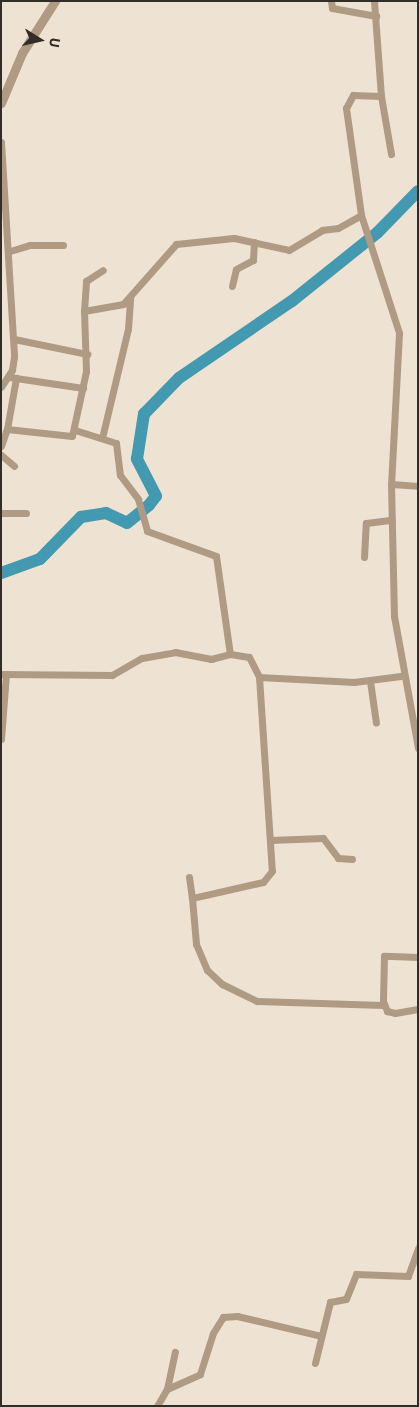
<!DOCTYPE html>
<style>
body{margin:0}
#map{position:relative;width:419px;height:1407px;overflow:hidden;background:#eee3d2;font-family:"IBM Plex Sans",sans-serif}
div>[style]{position:absolute}
[style*='--x']{left:calc(var(--x)*1px);top:calc(var(--y)*1px);width:calc(var(--w)*1px);rotate:calc(var(--a)*1deg)}
.river>*{height:12px;margin:-6px;padding:0 6px;transform-origin:6px;border-radius:6px;background:#4299b0}
.minor>*{height:7px;margin:-3.5px;padding:0 3.5px;transform-origin:3.5px;border-radius:3.5px;background:#af9b84}
.tertiary>*{height:9px;margin:-4.5px;padding:0 4.5px;transform-origin:4.5px;border-radius:4.5px;background:#af9b84}
span{translate:-50% -50%;white-space:nowrap;text-align:center;line-height:1.15;-webkit-text-stroke:5px #eee3d2;paint-order:stroke}
.frame{position:absolute;inset:0;border:2px solid #322d27;pointer-events:none}
.north{position:absolute;left:15px;top:15px;width:50px;height:50px;-webkit-text-stroke:4px #eee3d2;paint-order:stroke;rotate:100deg;font-size:14px;font-weight:700;line-height:20px;text-align:center;color:#322d27}
.north::after{content:'';display:block;margin:auto;width:18px;height:22px;background:#322d27;clip-path:polygon(50% 0,100% 100%,50% 72%,0 100%)}
</style>
<div id="map">
<div class="river">
<i style="--x:1;--y:573;--w:41;--a:-19.7"></i>
<i style="--x:40;--y:559;--w:59;--a:-45.7"></i>
<i style="--x:81;--y:517;--w:25;--a:-9"></i>
<i style="--x:106;--y:513;--w:23;--a:25"></i>
<i style="--x:127;--y:523;--w:28;--a:-39"></i>
<i style="--x:149;--y:505;--w:11;--a:-52"></i>
<i style="--x:156;--y:496;--w:42;--a:-117.2"></i>
<i style="--x:137;--y:459;--w:46;--a:-81.2"></i>
<i style="--x:144;--y:414;--w:50;--a:-45.8"></i>
<i style="--x:179;--y:378;--w:137;--a:-34.3"></i>
<i style="--x:292;--y:301;--w:110;--a:-38.7"></i>
<i style="--x:378;--y:232;--w:57;--a:-45.7"></i>
</div>
<div class="minor">
<i style="--x:331;--y:1;--w:7;--a:82"></i>
<i style="--x:332;--y:8;--w:45;--a:10.3"></i>
<i style="--x:374;--y:1;--w:95;--a:85.8"></i>
<i style="--x:381;--y:96;--w:28;--a:-178"></i>
<i style="--x:353;--y:95;--w:15;--a:118"></i>
<i style="--x:346;--y:108;--w:108;--a:82"></i>
<i style="--x:361;--y:215;--w:124;--a:72.1"></i>
<i style="--x:399;--y:333;--w:151;--a:93"></i>
<i style="--x:391;--y:484;--w:132;--a:88.7"></i>
<i style="--x:394;--y:616;--w:134;--a:79.7"></i>
<i style="--x:381;--y:96;--w:59;--a:80.2"></i>
<i style="--x:1;--y:142;--w:215;--a:86.5"></i>
<i style="--x:14;--y:357;--w:13;--a:99"></i>
<i style="--x:12;--y:370;--w:20;--a:123"></i>
<i style="--x:10;--y:251;--w:21;--a:-17"></i>
<i style="--x:30;--y:245;--w:33;--a:0"></i>
<i style="--x:232;--y:286;--w:17;--a:-77"></i>
<i style="--x:236;--y:269;--w:19;--a:-28"></i>
<i style="--x:253;--y:260;--w:18;--a:-87"></i>
<i style="--x:84;--y:311;--w:30;--a:-86"></i>
<i style="--x:86;--y:281;--w:20;--a:-33"></i>
<i style="--x:14;--y:339;--w:75;--a:11.6"></i>
<i style="--x:9;--y:377;--w:75;--a:8.5"></i>
<i style="--x:7;--y:429;--w:52;--a:-80"></i>
<i style="--x:75;--y:430;--w:43;--a:17.6"></i>
<i style="--x:116;--y:443;--w:32;--a:83"></i>
<i style="--x:120;--y:475;--w:30;--a:53"></i>
<i style="--x:138;--y:499;--w:33;--a:74"></i>
<i style="--x:147;--y:531;--w:73;--a:19.9"></i>
<i style="--x:216;--y:556;--w:99;--a:81.9"></i>
<i style="--x:102;--y:438;--w:112;--a:-76.6"></i>
<i style="--x:128;--y:329;--w:32;--a:-86"></i>
<i style="--x:1;--y:446;--w:18;--a:-71"></i>
<i style="--x:7;--y:429;--w:65;--a:6.1"></i>
<i style="--x:72;--y:436;--w:66;--a:-77.8"></i>
<i style="--x:86;--y:371;--w:60;--a:-91.9"></i>
<i style="--x:84;--y:311;--w:40;--a:-10"></i>
<i style="--x:123;--y:304;--w:80;--a:-48.5"></i>
<i style="--x:176;--y:244;--w:58;--a:-5.9"></i>
<i style="--x:234;--y:238;--w:56;--a:12.3"></i>
<i style="--x:289;--y:250;--w:39;--a:-31"></i>
<i style="--x:322;--y:230;--w:16;--a:-7"></i>
<i style="--x:338;--y:228;--w:26;--a:-29"></i>
<i style="--x:1;--y:455;--w:17;--a:40"></i>
<i style="--x:391;--y:484;--w:27;--a:4"></i>
<i style="--x:1;--y:513;--w:25;--a:0"></i>
<i style="--x:364;--y:557;--w:34;--a:-87"></i>
<i style="--x:366;--y:523;--w:26;--a:-7"></i>
<i style="--x:1;--y:674;--w:111;--a:0.5"></i>
<i style="--x:112;--y:675;--w:34;--a:-30"></i>
<i style="--x:142;--y:658;--w:34;--a:-10"></i>
<i style="--x:175;--y:652;--w:37;--a:11"></i>
<i style="--x:211;--y:659;--w:20;--a:-15"></i>
<i style="--x:230;--y:654;--w:19;--a:9"></i>
<i style="--x:249;--y:657;--w:22;--a:63"></i>
<i style="--x:259;--y:677;--w:95;--a:3"></i>
<i style="--x:354;--y:682;--w:47;--a:-7.3"></i>
<i style="--x:259;--y:677;--w:194;--a:86.2"></i>
<i style="--x:272;--y:871;--w:14;--a:129"></i>
<i style="--x:263;--y:882;--w:73;--a:167.3"></i>
<i style="--x:192;--y:898;--w:46;--a:85"></i>
<i style="--x:196;--y:944;--w:28;--a:67"></i>
<i style="--x:207;--y:970;--w:21;--a:43"></i>
<i style="--x:222;--y:984;--w:39;--a:26"></i>
<i style="--x:257;--y:1001;--w:126;--a:1.8"></i>
<i style="--x:370;--y:681;--w:42;--a:81.9"></i>
<i style="--x:1;--y:739;--w:65;--a:-85.6"></i>
<i style="--x:270;--y:840;--w:53;--a:-2.2"></i>
<i style="--x:323;--y:838;--w:25;--a:53"></i>
<i style="--x:338;--y:858;--w:14;--a:4"></i>
<i style="--x:189;--y:877;--w:21;--a:82"></i>
<i style="--x:418;--y:957;--w:34;--a:-178"></i>
<i style="--x:384;--y:956;--w:45;--a:91.3"></i>
<i style="--x:383;--y:1001;--w:11;--a:68"></i>
<i style="--x:387;--y:1011;--w:8;--a:14"></i>
<i style="--x:395;--y:1013;--w:23;--a:-10"></i>
<i style="--x:315;--y:1363;--w:63;--a:-76.2"></i>
<i style="--x:330;--y:1302;--w:16;--a:-11"></i>
<i style="--x:346;--y:1299;--w:27;--a:-68"></i>
<i style="--x:356;--y:1274;--w:52;--a:2.2"></i>
<i style="--x:408;--y:1276;--w:30;--a:-70"></i>
<i style="--x:167;--y:1389;--w:38;--a:-78"></i>
<i style="--x:157;--y:1406;--w:20;--a:-60"></i>
<i style="--x:167;--y:1389;--w:36;--a:-24"></i>
<i style="--x:200;--y:1374;--w:43;--a:-72.4"></i>
<i style="--x:213;--y:1333;--w:19;--a:-58"></i>
<i style="--x:223;--y:1317;--w:14;--a:-4"></i>
<i style="--x:237;--y:1316;--w:86;--a:13.4"></i>
</div>
<div class="tertiary">
<i style="--x:1;--y:103;--w:54;--a:-67.2"></i>
<i style="--x:22;--y:53;--w:62;--a:-57.6"></i>
</div>
<div class="frame"></div>
<div class="north">U</div>
</div>
